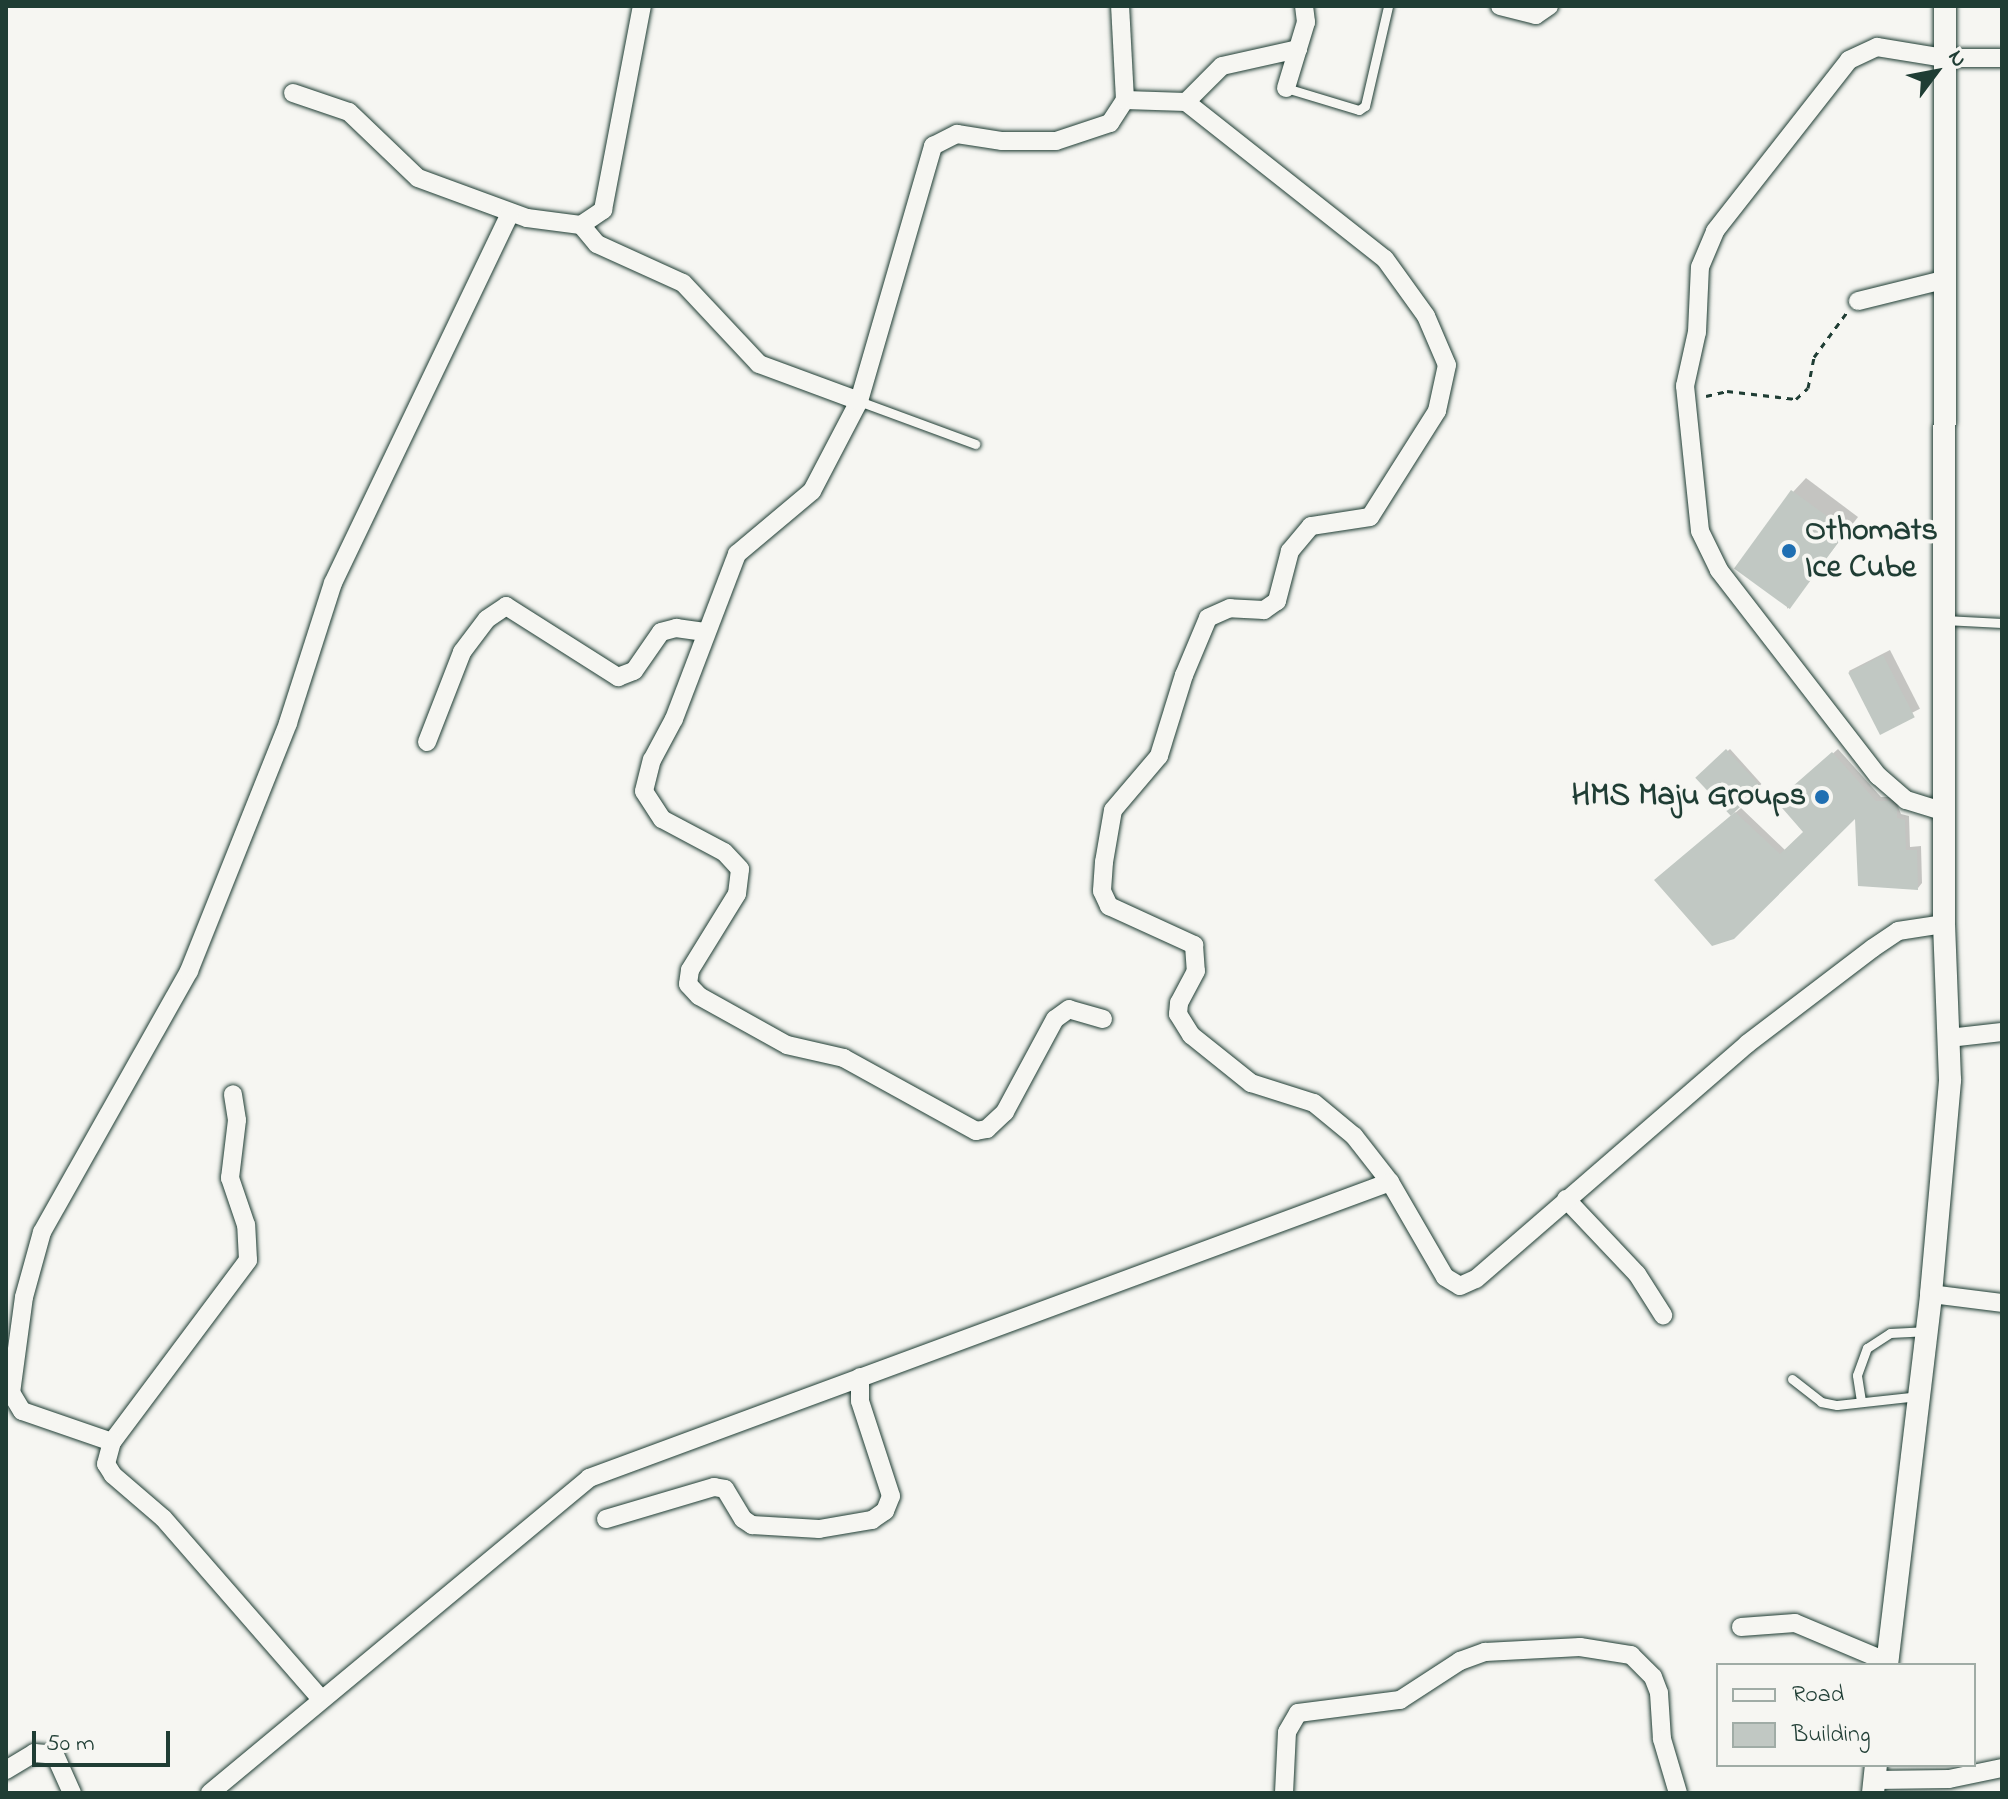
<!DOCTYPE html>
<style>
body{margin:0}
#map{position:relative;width:2008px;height:1799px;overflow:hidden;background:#f6f6f2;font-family:"Indie Flower",sans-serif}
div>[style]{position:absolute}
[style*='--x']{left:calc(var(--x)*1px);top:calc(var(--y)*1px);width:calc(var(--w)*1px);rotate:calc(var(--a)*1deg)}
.shadow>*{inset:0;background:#0003;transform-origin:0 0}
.building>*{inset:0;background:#c1c8c3;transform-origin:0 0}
.path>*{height:3px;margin-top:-1.5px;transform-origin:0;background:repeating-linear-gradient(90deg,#1f3d34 0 6px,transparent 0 12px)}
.roads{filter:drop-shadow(0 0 2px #1f3d34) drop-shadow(0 0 2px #1f3d34)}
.service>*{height:9px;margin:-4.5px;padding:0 4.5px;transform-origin:4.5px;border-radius:4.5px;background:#f6f6f2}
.minor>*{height:18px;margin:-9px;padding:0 9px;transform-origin:9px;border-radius:9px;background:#f6f6f2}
.tertiary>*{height:22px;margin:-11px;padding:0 11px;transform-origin:11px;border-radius:11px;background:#f6f6f2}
.dots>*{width:22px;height:22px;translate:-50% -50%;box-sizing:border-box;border:4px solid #f6f6f2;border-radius:50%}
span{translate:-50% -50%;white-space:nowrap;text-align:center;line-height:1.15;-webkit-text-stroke:8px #f6f6f2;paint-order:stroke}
.poi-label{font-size:32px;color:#1f3d34;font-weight:700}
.left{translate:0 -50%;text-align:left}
.right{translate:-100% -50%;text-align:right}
.frame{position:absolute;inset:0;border:8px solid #1f3d34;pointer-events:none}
.legend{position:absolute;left:1716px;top:1663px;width:260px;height:104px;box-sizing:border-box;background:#f6f6f2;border:2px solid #a0aca6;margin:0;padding:10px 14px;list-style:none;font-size:24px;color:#1f3d34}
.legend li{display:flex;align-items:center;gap:16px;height:40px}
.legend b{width:40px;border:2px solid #a0aca6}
.north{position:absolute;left:1896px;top:32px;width:80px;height:80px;-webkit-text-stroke:6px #f6f6f2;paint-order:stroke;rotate:58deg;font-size:22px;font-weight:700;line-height:32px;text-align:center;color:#1f3d34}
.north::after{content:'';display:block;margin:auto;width:28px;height:36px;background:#1f3d34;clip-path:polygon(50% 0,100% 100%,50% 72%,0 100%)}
.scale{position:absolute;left:32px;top:1731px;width:138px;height:36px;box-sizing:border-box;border:4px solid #1f3d34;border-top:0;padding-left:10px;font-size:24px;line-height:28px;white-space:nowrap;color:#1f3d34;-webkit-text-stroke:6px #f6f6f2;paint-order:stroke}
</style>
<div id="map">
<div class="shadow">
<i style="clip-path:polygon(1806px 478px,1858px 517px,1787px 609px,1793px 492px)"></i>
<i style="left:1890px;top:650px;width:66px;height:46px;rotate:63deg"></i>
<i style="left:1730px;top:749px;width:47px;height:43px;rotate:48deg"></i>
<i style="clip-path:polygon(1838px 749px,1881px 797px,1894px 797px,1901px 814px,1909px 816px,1910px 847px,1921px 846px,1922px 883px,1918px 888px,1857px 814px,1733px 937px,1661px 876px,1741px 808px,1786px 851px,1806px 832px,1779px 802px)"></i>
</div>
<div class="building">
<i style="left:1791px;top:490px;width:69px;height:97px;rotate:36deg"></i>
<i style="left:1883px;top:655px;width:70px;height:39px;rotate:63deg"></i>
<i style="left:1726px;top:749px;width:52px;height:42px;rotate:47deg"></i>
<i style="clip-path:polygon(1832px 752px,1876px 801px,1889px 801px,1897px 808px,1897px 818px,1905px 820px,1906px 850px,1917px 850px,1918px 890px,1858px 886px,1855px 819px,1734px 939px,1712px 946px,1654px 880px,1735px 812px,1780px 854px,1803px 832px,1776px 801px)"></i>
</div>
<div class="path">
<i style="--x:1706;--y:396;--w:22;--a:-13"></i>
<i style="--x:1727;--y:391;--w:69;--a:6.6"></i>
<i style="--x:1796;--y:399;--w:16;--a:-43"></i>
<i style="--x:1808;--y:388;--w:32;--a:-79"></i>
<i style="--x:1814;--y:357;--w:56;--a:-53.7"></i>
</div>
<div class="roads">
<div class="service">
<i style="--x:1286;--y:88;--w:76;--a:16.8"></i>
<i style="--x:1359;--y:110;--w:7;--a:-34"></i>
<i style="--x:1365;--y:106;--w:103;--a:-77"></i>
<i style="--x:859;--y:401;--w:124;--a:20.3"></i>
<i style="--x:1944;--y:620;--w:58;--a:3"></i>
<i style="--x:1792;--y:1379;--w:37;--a:38"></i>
<i style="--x:1821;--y:1402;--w:16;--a:11"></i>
<i style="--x:1837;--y:1405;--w:81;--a:-6.3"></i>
<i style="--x:1861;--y:1401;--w:26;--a:-99"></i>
<i style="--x:1857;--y:1375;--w:29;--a:-70"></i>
<i style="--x:1867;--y:1348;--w:27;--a:-33"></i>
<i style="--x:1890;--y:1333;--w:34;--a:-3"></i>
</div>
<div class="minor">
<i style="--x:1500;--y:6;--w:37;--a:14"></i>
<i style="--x:1536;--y:15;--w:16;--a:-35"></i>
<i style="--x:1286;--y:88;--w:69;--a:-73.1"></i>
<i style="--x:1306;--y:22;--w:16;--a:-97"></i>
<i style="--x:293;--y:93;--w:59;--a:18.7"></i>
<i style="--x:349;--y:112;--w:95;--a:43.7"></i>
<i style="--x:418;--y:178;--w:116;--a:20.2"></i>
<i style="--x:527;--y:218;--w:54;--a:7.4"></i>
<i style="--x:581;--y:225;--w:27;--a:-34"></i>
<i style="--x:603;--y:210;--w:208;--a:-79.2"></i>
<i style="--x:1125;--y:100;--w:61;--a:1.9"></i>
<i style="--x:1186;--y:102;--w:253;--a:38.3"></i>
<i style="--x:1385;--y:259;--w:70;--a:54.3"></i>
<i style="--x:1426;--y:316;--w:53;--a:66.8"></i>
<i style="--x:1447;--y:365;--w:47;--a:102.3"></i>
<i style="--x:1437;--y:411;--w:125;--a:122.3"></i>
<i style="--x:1370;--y:517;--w:60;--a:171.3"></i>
<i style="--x:1311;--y:526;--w:33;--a:130"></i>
<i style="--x:1290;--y:551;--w:52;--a:104.6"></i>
<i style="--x:1277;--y:601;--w:16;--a:145"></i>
<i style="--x:1264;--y:610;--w:34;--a:-177"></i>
<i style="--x:1230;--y:608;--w:24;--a:156"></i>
<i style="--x:1208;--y:618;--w:62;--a:112.8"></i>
<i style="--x:1184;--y:675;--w:85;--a:107.2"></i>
<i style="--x:1159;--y:756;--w:71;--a:130.4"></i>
<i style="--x:1113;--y:810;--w:53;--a:99.8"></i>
<i style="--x:1104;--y:862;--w:29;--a:94"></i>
<i style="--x:1102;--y:891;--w:17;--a:65"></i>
<i style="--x:1109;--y:906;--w:94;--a:24.6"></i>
<i style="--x:1194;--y:945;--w:26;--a:86"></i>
<i style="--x:1196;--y:971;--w:36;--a:118"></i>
<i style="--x:1179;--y:1003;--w:11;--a:95"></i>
<i style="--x:1178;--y:1014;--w:25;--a:58"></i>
<i style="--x:1191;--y:1035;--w:77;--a:38.7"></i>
<i style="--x:1251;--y:1083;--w:66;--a:17.6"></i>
<i style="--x:1314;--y:1103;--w:52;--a:39.5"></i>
<i style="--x:1354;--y:1136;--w:58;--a:52"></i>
<i style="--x:1186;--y:102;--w:51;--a:-45"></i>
<i style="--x:1222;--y:66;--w:78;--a:-12.6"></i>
<i style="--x:581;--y:225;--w:25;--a:50"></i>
<i style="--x:597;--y:244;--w:94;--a:24.4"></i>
<i style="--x:683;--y:283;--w:111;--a:46.8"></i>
<i style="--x:759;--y:364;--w:107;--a:20.3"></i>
<i style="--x:1858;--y:301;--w:88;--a:-13.9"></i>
<i style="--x:427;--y:742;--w:97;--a:-68.7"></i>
<i style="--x:462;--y:652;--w:41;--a:-52.9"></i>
<i style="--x:487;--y:619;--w:23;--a:-34"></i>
<i style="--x:506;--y:606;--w:133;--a:32.4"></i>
<i style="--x:618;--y:677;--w:17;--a:-21"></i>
<i style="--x:634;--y:671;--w:47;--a:-55.3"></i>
<i style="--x:661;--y:632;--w:16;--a:-15"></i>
<i style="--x:676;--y:628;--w:29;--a:8"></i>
<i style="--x:1945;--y:812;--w:41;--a:-162.9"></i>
<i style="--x:1906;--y:800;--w:37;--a:-139"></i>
<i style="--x:1878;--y:776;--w:260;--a:-127.7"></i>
<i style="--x:1719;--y:570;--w:43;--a:-116"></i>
<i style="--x:1700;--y:531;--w:146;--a:-95.9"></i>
<i style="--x:1685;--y:386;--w:55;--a:-77.5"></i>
<i style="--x:1697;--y:332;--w:65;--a:-87.4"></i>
<i style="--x:1700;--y:267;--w:39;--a:-67"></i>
<i style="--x:1715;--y:231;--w:217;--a:-51.9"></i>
<i style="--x:1849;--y:60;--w:31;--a:-25"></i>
<i style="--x:1877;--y:47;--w:69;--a:9.2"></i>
<i style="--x:1945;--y:58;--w:57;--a:0"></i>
<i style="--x:1103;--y:1019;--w:35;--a:-164"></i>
<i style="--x:1069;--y:1009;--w:17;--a:144"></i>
<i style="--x:1055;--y:1019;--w:106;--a:118.3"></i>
<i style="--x:1005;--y:1112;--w:25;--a:137"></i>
<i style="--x:987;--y:1129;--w:11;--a:170"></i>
<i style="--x:976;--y:1131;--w:151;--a:-151.1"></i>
<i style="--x:844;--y:1058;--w:58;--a:-167.2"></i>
<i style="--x:787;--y:1045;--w:101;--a:-150.9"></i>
<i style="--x:699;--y:996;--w:16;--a:-133"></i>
<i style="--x:688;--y:984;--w:14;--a:-82"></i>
<i style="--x:690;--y:970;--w:89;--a:-58.3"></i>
<i style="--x:737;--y:894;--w:25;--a:-83"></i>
<i style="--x:740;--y:869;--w:23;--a:-133"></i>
<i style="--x:724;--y:852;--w:70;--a:-152"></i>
<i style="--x:662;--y:819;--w:33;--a:-123"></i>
<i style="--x:644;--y:791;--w:32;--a:-76"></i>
<i style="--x:652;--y:760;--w:47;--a:-61.8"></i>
<i style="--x:674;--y:719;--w:177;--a:-69.1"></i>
<i style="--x:737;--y:554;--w:98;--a:-40"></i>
<i style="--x:812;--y:491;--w:102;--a:-62.4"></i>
<i style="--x:859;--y:401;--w:266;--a:-73.8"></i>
<i style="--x:933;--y:146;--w:27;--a:-27"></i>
<i style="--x:957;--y:134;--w:46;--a:8.8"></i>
<i style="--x:1002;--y:141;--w:54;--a:0"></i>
<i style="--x:1056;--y:141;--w:57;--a:-18.4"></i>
<i style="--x:1110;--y:123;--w:27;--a:-57"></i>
<i style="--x:1125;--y:100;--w:94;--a:-93"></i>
<i style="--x:1949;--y:1038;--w:53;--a:-6.5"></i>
<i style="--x:1566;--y:1199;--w:103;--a:46.6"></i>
<i style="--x:1637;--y:1274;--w:49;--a:57.6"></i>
<i style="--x:1931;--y:1294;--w:72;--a:7.2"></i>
<i style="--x:112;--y:1442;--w:227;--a:-53.2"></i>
<i style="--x:248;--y:1260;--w:35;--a:-93"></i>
<i style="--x:246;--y:1225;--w:50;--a:-108.8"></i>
<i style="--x:230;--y:1178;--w:58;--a:-83.1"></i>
<i style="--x:237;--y:1120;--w:26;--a:-99"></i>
<i style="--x:606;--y:1519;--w:113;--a:-16.5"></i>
<i style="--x:714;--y:1487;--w:11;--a:10"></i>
<i style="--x:725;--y:1489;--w:35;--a:59"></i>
<i style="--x:743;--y:1519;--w:11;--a:34"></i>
<i style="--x:752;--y:1525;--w:67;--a:3.4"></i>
<i style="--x:819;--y:1529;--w:54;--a:-9.6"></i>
<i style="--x:872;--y:1520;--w:16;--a:-35"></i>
<i style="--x:885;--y:1511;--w:16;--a:-68"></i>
<i style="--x:891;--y:1496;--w:100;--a:-108.1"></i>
<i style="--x:860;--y:1401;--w:24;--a:-90"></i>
<i style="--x:1741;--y:1627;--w:54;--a:-4.2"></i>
<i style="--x:1795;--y:1623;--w:101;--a:22.8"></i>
<i style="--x:321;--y:1699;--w:240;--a:-131.1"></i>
<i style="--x:163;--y:1518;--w:66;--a:-139.3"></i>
<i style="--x:113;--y:1475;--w:13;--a:-122"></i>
<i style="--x:106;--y:1464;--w:23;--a:-75"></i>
<i style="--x:112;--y:1442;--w:95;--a:-161"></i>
<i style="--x:22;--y:1411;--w:21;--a:-121"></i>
<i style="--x:11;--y:1393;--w:97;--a:-82.3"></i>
<i style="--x:24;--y:1297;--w:67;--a:-74.5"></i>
<i style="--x:42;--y:1232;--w:300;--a:-60.6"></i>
<i style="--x:189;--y:971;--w:267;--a:-68.2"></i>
<i style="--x:288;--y:723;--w:147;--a:-72.2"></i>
<i style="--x:333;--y:583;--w:410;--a:-64.4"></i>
<i style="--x:6;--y:1770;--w:33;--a:-31"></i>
<i style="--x:34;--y:1753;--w:21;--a:5"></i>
<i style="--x:55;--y:1755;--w:42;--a:65.9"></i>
<i style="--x:1875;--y:1780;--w:74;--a:-0.8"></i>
<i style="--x:1949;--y:1779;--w:54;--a:-11.7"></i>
<i style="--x:210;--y:1793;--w:493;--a:-39.7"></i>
<i style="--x:589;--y:1478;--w:854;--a:-20.28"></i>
<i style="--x:1390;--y:1182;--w:110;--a:59.9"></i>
<i style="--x:1445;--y:1277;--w:17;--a:31"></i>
<i style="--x:1460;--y:1286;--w:17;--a:-24"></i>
<i style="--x:1476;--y:1279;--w:359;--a:-40.9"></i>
<i style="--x:1747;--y:1044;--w:158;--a:-37.3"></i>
<i style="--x:1873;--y:948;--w:30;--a:-34"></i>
<i style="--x:1898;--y:931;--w:47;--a:-8.7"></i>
<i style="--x:1284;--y:1793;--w:61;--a:-87.2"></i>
<i style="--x:1287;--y:1732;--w:22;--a:-60"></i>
<i style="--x:1298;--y:1713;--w:103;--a:-7.3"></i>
<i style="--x:1400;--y:1700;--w:72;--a:-33"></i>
<i style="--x:1460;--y:1661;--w:27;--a:-20"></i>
<i style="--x:1485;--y:1652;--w:95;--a:-3"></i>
<i style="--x:1580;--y:1647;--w:52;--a:8.9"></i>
<i style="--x:1631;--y:1655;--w:31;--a:45"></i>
<i style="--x:1653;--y:1677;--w:17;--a:69"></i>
<i style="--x:1659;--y:1693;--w:46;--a:86.3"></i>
<i style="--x:1662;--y:1739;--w:56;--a:73.5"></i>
</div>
<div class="tertiary">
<i style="--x:1887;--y:1665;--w:374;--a:-83.2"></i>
<i style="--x:1931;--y:1294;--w:215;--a:-84.9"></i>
<i style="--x:1950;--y:1080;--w:156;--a:-92.2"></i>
<i style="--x:1944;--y:924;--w:918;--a:-89.94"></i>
<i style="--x:1873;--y:1793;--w:28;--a:-84"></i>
</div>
</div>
<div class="dots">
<i style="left:1789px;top:551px;background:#1f6fb2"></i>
<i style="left:1822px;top:797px;background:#1f6fb2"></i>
</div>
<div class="poi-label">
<span class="left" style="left:1805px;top:551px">Othomats<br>Ice Cube</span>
<span class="right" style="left:1806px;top:797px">HMS Maju Groups</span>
</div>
<div class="frame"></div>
<ul class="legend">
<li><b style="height:10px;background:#f6f6f2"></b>Road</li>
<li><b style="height:22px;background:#c1c8c3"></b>Building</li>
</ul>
<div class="north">N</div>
<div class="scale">50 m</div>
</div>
